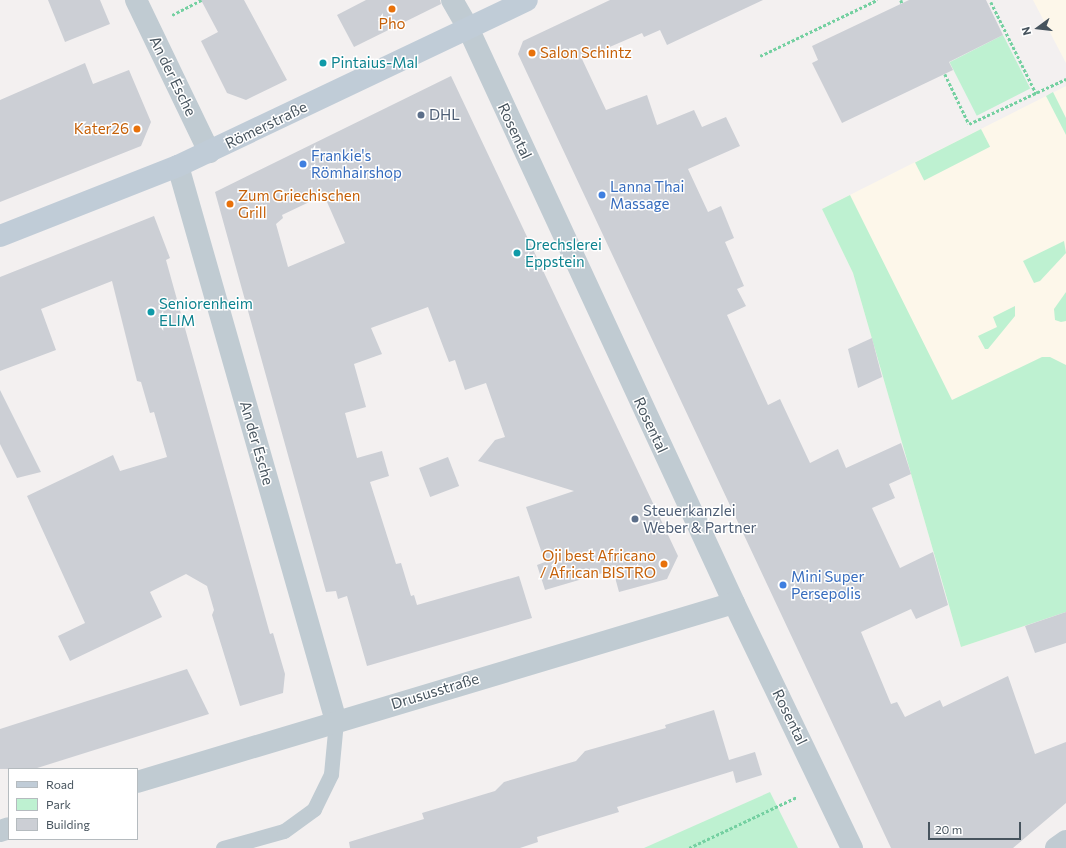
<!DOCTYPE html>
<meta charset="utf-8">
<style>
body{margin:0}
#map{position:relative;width:1066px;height:848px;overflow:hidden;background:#f3f0f0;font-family:Commissioner,sans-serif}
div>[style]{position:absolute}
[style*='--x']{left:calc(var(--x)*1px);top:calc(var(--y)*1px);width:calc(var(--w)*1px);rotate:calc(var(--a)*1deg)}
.commercial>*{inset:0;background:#fdf7ea}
.green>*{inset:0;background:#bef1d1;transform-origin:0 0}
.building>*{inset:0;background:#cccfd5;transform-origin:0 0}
.path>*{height:2.5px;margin-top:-1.25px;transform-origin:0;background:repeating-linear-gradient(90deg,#74d0a1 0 3px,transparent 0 5px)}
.lane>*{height:15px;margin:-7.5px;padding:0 7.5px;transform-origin:7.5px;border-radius:7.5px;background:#c0cbd2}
.street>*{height:22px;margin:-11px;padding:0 11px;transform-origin:11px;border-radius:11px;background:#c0cbd2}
.secondary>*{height:22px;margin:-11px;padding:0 11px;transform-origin:11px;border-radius:11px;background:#c0ccd7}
.dots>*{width:11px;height:11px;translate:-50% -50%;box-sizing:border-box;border:2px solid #fff;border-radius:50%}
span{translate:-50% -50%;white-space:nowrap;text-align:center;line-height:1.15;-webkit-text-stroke:3px #fff;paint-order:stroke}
.food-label{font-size:15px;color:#c56008}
.left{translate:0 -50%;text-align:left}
.right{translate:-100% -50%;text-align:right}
.culture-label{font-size:15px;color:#0d838f}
.street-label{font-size:15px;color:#47545e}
.service-label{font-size:15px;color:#4e5e75}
.shop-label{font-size:15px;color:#366cbe}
.legend{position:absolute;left:8px;top:768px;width:130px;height:72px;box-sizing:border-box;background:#fff;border:1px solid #b5bbbf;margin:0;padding:5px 7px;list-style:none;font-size:12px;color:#47545e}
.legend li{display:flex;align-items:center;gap:8px;height:20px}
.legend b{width:20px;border:1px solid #b5bbbf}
.north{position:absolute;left:1018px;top:8px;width:40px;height:40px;-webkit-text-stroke:3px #fff;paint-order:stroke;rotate:255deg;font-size:11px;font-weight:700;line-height:16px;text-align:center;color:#47545e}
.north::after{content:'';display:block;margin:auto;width:14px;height:18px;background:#47545e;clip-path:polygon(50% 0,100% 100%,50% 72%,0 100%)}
.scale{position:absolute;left:928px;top:822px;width:93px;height:18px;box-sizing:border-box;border:2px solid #47545e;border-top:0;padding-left:5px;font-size:12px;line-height:14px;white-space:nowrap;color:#47545e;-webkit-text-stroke:3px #fff;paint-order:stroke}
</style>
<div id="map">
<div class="commercial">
<i style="clip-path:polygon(1033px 0,1066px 0,1066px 63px)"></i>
<i style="clip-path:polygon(1066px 86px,1066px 612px,961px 647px,853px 273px,822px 209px)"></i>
</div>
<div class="green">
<i style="left:1003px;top:35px;width:60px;height:60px;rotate:63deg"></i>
<i style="clip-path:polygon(1053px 92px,1066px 118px,1066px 135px,1046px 96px)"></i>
<i style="left:981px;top:129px;width:20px;height:74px;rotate:63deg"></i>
<i style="clip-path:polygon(850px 195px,952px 400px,1042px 357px,1050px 357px,1066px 365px,1066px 612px,961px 647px,853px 273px,822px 209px)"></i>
<i style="clip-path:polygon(1064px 241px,1066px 253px,1040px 281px,1034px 283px,1023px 261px)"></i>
<i style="clip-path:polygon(1066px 292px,1066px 321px,1061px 322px,1055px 320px,1054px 309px)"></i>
<i style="clip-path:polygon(1015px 306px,1015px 316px,988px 349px,985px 349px,978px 336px,997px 327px,993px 317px)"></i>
<i style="clip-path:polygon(770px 792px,798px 848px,644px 848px)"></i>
</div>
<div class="building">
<i style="clip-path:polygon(48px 0,100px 0,110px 24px,65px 42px)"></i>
<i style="clip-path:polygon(201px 0,244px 0,287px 80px,246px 100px,227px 93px,201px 41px,218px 32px)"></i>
<i style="clip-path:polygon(366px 0,440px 0,441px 4px,354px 47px,337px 15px)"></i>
<i style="clip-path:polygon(610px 0,763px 0,667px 45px,660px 30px,644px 37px,642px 33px,582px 59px,606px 110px,647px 95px,657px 125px,694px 110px,702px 127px,726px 117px,740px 146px,688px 169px,708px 212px,721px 206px,734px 238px,725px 242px,744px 286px,737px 289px,746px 306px,727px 315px,768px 405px,780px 399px,810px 463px,838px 449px,846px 468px,901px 443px,911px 474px,889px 484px,895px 498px,872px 508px,900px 568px,933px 552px,948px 605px,916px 619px,911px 609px,861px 632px,891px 704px,897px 702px,905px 717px,940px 700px,943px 707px,1008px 676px,1035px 754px,1066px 742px,1066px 803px,1013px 848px,891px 848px,518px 54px,523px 41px)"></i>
<i style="clip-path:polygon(909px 0,986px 0,1003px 35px,949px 62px,953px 70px,842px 123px,812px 63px,818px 60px,812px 46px)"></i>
<i style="clip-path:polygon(85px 63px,93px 84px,129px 70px,151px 122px,141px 146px,0 202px,0 100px)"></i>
<i style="clip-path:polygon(evenodd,451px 76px,678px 556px,667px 579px,619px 592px,613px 570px,545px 590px,537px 565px,545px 562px,526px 507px,574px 491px,478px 461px,495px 440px,505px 437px,486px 383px,465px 390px,455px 360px,449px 362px,428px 307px,371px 328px,382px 354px,354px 364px,366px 407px,345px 413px,357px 458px,382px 451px,389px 476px,370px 482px,396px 564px,401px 563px,411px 596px,414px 595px,417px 605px,519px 576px,532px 618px,367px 666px,347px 596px,338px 599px,336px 591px,326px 592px,215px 192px,451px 76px,324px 195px,345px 243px,288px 267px,276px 224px,283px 218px,282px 215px,324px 195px)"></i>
<i style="clip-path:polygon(154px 216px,170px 258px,166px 260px,270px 634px,273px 633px,285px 674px,283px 693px,240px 706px,212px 615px,214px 610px,207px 586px,186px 574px,150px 592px,162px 617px,70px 661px,58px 636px,85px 623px,27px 496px,113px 455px,120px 471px,167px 457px,154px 412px,150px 413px,141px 382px,137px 381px,112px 281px,41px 309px,56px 350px,0 371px,0 277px)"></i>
<i style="clip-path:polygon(872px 338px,882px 377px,858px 388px,848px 349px)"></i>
<i style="clip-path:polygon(0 390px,41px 472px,17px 478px,0 444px)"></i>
<i style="left:448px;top:457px;width:31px;height:31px;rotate:69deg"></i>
<i style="clip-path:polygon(1066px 612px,1066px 643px,1035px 653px,1025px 626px)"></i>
<i style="clip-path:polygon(187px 669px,209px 714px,34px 769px,0 769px,0 729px)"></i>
<i style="clip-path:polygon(714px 710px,729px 760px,755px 752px,762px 775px,736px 783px,733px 771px,617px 807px,619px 812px,537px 837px,538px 842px,520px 848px,350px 848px,349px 842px,424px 819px,422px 813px,495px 791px,504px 782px,576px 761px,585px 751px,666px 728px,665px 725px)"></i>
</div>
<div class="path">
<i style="--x:901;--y:0;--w:3;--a:72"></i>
<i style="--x:991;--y:2;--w:102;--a:63.7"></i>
<i style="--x:172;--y:15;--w:33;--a:-27"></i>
<i style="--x:760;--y:56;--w:130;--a:-25.6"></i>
<i style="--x:945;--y:74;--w:55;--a:64.4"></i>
<i style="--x:969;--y:124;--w:107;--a:-24.9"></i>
<i style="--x:689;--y:848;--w:119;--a:-25.3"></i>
</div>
<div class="lane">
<i style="--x:223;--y:848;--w:63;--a:-15.6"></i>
<i style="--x:284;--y:831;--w:37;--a:-36"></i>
<i style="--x:314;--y:809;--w:39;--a:-64"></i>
<i style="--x:331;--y:774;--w:53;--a:-84.6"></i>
</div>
<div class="street">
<i style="--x:136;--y:0;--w:169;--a:64.3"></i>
<i style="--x:452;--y:0;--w:32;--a:60"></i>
<i style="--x:468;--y:28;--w:634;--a:65.17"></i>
<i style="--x:734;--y:603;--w:272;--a:64.3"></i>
<i style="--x:178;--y:166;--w:577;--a:74.11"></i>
<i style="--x:137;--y:782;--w:623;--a:-16.69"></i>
<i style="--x:0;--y:831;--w:9;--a:-18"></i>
<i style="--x:1056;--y:848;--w:12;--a:-35"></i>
</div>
<div class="secondary">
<i style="--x:0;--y:236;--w:191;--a:-21.5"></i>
<i style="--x:178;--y:166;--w:386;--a:-25.4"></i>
</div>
<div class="dots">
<i style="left:392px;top:9px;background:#e8710a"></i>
<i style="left:532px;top:53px;background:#e8710a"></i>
<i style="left:323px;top:63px;background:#0f9aa8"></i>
<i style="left:421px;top:115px;background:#5c6f8a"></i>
<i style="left:137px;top:129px;background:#e8710a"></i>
<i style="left:303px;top:164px;background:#3f7fe0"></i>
<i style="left:602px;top:195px;background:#3f7fe0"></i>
<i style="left:230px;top:204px;background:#e8710a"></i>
<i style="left:517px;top:253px;background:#0f9aa8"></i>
<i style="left:151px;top:312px;background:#0f9aa8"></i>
<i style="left:635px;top:519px;background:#5c6f8a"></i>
<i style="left:664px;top:564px;background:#e8710a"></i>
<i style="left:783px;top:585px;background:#3f7fe0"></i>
</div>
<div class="food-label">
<span style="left:392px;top:24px">Pho</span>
<span class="left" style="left:540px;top:53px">Salon Schintz</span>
<span class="right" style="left:129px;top:129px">Kater26</span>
<span class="left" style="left:238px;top:204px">Zum Griechischen<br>Grill</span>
<span class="right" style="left:656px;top:564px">Oji best Africano<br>/ African BISTRO</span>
</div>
<div class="culture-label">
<span class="left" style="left:331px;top:63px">Pintaius-Mal</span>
<span class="left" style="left:525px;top:253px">Drechslerei<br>Eppstein</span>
<span class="left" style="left:159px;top:312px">Seniorenheim<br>ELIM</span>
</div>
<div class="street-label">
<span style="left:173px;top:76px;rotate:64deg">An der Esche</span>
<span style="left:266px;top:125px;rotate:-26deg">Römerstraße</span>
<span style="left:515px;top:131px;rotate:65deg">Rosental</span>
<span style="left:651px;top:425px;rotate:65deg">Rosental</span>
<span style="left:257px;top:443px;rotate:74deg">An der Esche</span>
<span style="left:435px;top:691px;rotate:-17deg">Drususstraße</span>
<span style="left:790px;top:717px;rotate:64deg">Rosental</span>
</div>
<div class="service-label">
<span class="left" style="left:429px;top:115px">DHL</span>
<span class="left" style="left:643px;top:519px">Steuerkanzlei<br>Weber &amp; Partner</span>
</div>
<div class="shop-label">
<span class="left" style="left:311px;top:164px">Frankie's<br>Römhairshop</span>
<span class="left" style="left:610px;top:195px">Lanna Thai<br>Massage</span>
<span class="left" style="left:791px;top:585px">Mini Super<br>Persepolis</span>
</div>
<ul class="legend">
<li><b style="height:5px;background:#c0ccd7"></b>Road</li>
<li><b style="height:11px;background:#bef1d1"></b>Park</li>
<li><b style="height:11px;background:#cccfd5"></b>Building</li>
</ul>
<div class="north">N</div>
<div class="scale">20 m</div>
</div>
